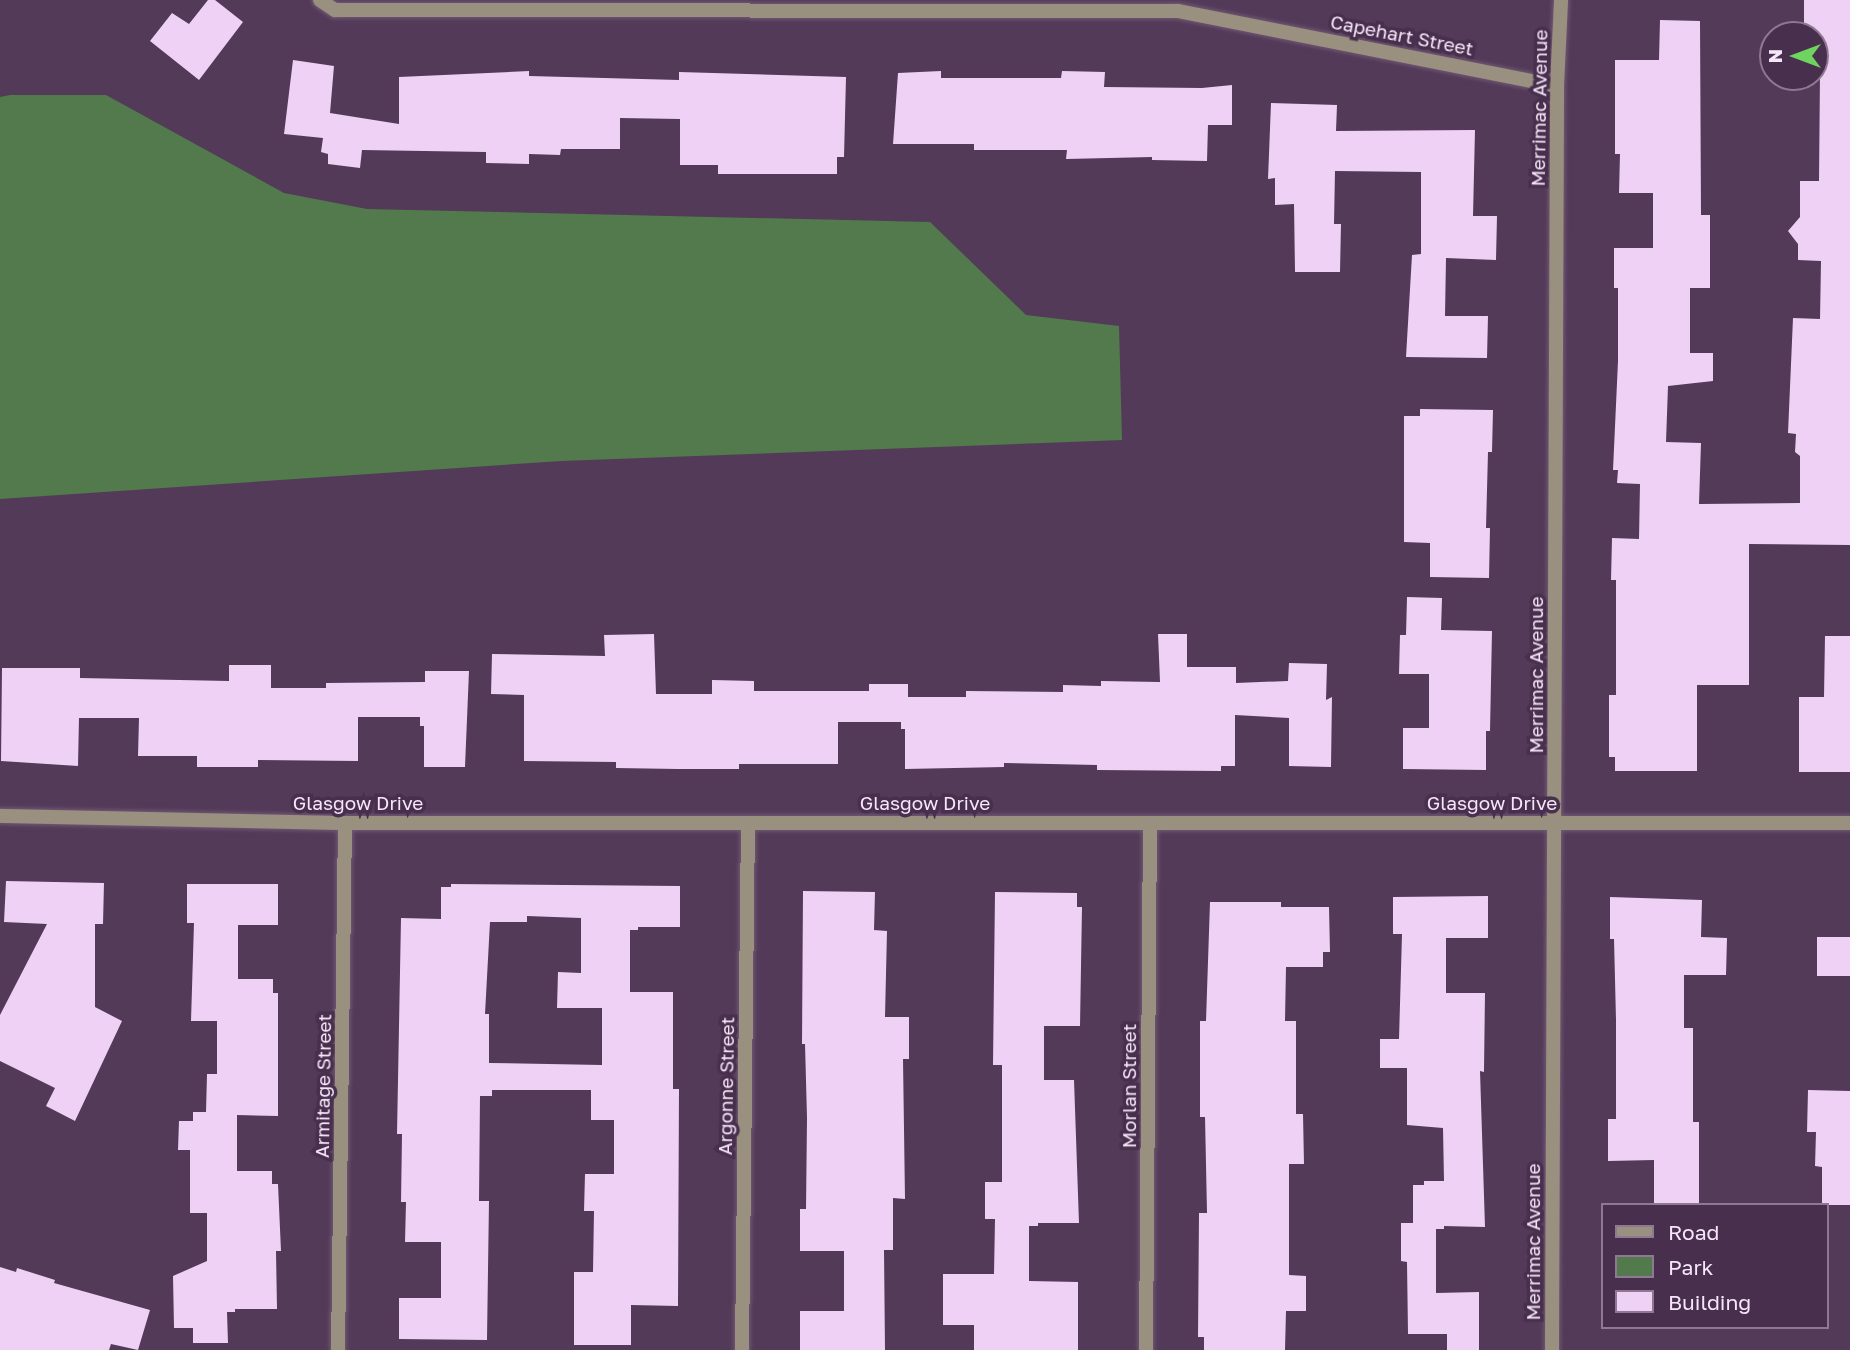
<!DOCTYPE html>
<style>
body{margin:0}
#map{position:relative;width:1850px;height:1350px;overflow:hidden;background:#533a58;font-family:"Golos Text",sans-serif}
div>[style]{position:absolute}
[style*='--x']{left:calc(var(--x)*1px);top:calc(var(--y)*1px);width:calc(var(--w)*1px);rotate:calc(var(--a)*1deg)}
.green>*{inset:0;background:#527a4c}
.building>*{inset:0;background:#f0d1f6;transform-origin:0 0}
.roads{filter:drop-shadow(0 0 2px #705975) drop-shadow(0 0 2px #705975)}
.minor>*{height:14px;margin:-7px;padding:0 7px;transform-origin:7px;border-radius:7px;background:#9a907f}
.tertiary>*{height:14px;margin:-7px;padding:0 7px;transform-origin:7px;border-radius:7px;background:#9a907f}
span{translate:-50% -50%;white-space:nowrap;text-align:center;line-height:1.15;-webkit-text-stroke:7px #482f4d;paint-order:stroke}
.street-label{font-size:19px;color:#f6e6f9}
.legend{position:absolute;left:1601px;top:1203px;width:228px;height:126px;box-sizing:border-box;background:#482f4d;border:2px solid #8e7892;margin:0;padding:9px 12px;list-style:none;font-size:21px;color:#f6e6f9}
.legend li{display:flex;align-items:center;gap:14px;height:35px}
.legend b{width:35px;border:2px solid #8e7892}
.north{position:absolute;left:1759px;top:21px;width:70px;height:70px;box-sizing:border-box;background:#482f4d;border:2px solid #8e7892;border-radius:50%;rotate:270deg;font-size:19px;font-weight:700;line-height:28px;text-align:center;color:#f6e6f9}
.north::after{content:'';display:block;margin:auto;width:24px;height:32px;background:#6fd35f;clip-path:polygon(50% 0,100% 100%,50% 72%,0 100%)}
</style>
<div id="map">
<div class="green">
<i style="clip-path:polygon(10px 95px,106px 95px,284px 193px,367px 209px,930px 222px,1026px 315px,1119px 326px,1122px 440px,561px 461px,0 499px,0 97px)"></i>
</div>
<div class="building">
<i style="clip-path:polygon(208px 0,215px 0,243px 22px,199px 80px,150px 41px,172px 13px,189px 24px)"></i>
<i style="clip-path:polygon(1804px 0,1850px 0,1850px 545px,1749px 544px,1749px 685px,1697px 685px,1697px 771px,1615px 771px,1615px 757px,1609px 757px,1609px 695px,1616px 695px,1616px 580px,1611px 580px,1612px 538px,1639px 539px,1640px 484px,1617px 483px,1618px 470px,1613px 470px,1618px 361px,1618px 288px,1614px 288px,1614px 248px,1653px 248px,1653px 193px,1619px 193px,1620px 154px,1615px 154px,1615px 60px,1659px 60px,1660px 20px,1700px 21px,1701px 215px,1710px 215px,1710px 288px,1690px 288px,1690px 353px,1713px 353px,1713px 381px,1668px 386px,1666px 442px,1701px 443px,1699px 504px,1800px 503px,1800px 456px,1795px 452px,1796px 434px,1788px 433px,1793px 318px,1820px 319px,1821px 261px,1798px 260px,1798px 244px,1788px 231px,1800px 217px,1800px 181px,1819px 181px,1820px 73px,1815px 73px,1815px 35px,1804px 35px)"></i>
<i style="clip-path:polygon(293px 60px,334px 66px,330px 113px,399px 124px,399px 77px,529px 71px,529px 76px,679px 80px,679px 72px,846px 77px,844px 157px,837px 157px,837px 174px,718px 174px,718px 165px,680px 165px,680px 119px,620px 118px,620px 149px,561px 149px,560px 155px,529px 154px,529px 164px,486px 163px,486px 152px,362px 150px,360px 168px,328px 164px,328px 154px,321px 152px,323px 138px,284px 134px)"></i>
<i style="clip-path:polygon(941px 71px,941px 78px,1061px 78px,1062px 71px,1105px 72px,1104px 87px,1202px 88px,1232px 85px,1232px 125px,1208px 125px,1207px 161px,1152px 160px,1152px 157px,1066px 159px,1067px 150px,974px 150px,974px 144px,893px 144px,898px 73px)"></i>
<i style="clip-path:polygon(1271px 103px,1337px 105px,1336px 131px,1475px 130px,1473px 216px,1497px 216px,1496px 260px,1446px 258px,1445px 316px,1488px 316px,1487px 358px,1406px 357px,1412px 255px,1421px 254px,1421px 172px,1335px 171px,1334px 224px,1341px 224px,1340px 272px,1295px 272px,1294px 204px,1275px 205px,1275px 178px,1268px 179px)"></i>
<i style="clip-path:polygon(1420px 409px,1493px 410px,1492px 452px,1488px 452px,1486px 528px,1490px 528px,1489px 578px,1430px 577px,1430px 543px,1404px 542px,1404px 416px,1420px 416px)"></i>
<i style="clip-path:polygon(1407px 597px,1442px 598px,1441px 630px,1492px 631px,1490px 731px,1486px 731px,1486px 770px,1403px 769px,1403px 728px,1429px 728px,1429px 674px,1399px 674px,1400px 635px,1406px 635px)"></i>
<i style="clip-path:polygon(654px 634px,656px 694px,712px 694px,712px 680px,754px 681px,754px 691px,869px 691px,869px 684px,908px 684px,908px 697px,966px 697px,966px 691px,1063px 692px,1063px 685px,1101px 686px,1101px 681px,1160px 682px,1158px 634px,1187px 634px,1187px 667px,1236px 667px,1236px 683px,1288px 681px,1289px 663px,1327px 664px,1326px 700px,1332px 697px,1331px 767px,1289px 766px,1289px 718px,1235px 715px,1235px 766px,1221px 766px,1221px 771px,1097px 770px,1097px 765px,1004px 763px,1004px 767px,905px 769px,905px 729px,901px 729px,901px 722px,838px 722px,838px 764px,739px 764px,739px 769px,678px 769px,616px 768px,616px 762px,524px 761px,524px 695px,491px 694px,492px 654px,605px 656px,604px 635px)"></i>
<i style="clip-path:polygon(1825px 636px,1850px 636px,1850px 772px,1799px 772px,1799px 697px,1824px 697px)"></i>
<i style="clip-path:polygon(229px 665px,271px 665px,271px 688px,326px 688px,326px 683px,425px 682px,425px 671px,469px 671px,465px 767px,424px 767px,424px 726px,420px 726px,420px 717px,358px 717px,358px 761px,258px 760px,258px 767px,197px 767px,197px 756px,138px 756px,139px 718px,79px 718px,78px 766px,1px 761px,2px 668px,80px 668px,80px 678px,229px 681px)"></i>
<i style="clip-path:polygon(6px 881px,104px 883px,103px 924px,95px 924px,95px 1007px,122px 1021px,75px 1121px,46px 1106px,55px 1088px,0 1061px,0 1015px,47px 924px,4px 922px)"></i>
<i style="clip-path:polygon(187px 884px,278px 884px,278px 925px,238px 925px,238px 979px,273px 979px,273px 993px,278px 993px,278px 1116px,237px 1115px,237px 1171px,272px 1171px,272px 1184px,278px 1184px,281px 1251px,276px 1251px,277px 1309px,235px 1309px,235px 1312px,227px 1312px,228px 1343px,193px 1343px,193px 1328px,174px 1328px,173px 1276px,207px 1261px,207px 1213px,190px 1213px,190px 1150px,178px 1150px,179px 1121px,193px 1121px,193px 1112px,206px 1112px,207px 1074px,217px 1074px,217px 1021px,191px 1021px,194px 923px,187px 923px)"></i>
<i style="clip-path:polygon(evenodd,451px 884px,680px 886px,680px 927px,638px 927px,638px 930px,630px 930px,630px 992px,673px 992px,673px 1089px,679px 1089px,678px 1306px,631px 1305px,631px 1345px,574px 1345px,574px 1272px,593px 1272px,594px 1211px,584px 1211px,585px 1174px,614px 1174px,614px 1120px,591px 1120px,591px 1090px,492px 1090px,492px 1096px,480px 1096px,479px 1201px,489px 1201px,487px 1340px,399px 1339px,399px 1298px,441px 1298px,441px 1242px,405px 1242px,406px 1202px,401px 1202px,402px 1134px,397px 1134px,401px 918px,441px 919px,441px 887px,451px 887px,451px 884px,527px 916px,581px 918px,581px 973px,558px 972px,557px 1008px,602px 1008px,602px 1065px,489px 1063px,489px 1014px,485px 1014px,490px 922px,527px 922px,527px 916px)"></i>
<i style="clip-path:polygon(803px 891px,875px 892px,874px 930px,887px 931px,885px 1017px,909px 1017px,909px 1059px,903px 1059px,905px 1199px,893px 1198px,893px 1250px,884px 1250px,885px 1350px,800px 1350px,800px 1311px,844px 1311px,844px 1251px,800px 1251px,800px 1209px,806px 1209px,807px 1118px,805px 1044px,802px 1044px)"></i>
<i style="clip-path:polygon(995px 892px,1077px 893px,1077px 907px,1082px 907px,1080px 1026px,1044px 1026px,1044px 1080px,1074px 1080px,1079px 1223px,1038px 1223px,1038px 1226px,1029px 1226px,1029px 1281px,1078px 1282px,1078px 1350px,974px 1350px,974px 1325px,943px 1325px,943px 1274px,994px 1274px,995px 1219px,985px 1219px,985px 1182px,1002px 1182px,1002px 1065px,993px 1065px)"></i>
<i style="clip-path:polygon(1488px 896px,1488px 938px,1446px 938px,1446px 993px,1485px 993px,1484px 1072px,1480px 1071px,1485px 1227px,1444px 1226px,1444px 1229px,1436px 1229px,1436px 1293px,1479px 1292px,1479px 1350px,1447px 1350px,1447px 1334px,1408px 1334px,1407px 1262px,1401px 1261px,1401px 1223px,1413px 1223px,1413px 1185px,1424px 1185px,1424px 1181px,1444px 1181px,1443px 1128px,1407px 1125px,1407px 1068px,1380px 1068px,1380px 1039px,1399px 1039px,1402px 934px,1393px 934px,1393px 897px)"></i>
<i style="clip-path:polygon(1610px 897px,1702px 900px,1701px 937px,1727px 938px,1726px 975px,1684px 975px,1684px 1028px,1693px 1028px,1693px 1122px,1699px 1122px,1699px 1205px,1654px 1205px,1654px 1160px,1608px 1161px,1608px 1119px,1616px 1119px,1616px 1020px,1614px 939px,1610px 939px)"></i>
<i style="clip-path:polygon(1210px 902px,1281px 902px,1281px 907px,1329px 907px,1330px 952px,1323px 952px,1323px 967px,1286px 967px,1285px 1021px,1296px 1021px,1296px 1114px,1303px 1114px,1304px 1164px,1289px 1164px,1289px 1275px,1306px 1276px,1306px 1311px,1286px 1311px,1285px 1350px,1204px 1350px,1204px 1337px,1198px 1337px,1199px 1213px,1207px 1213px,1205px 1117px,1200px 1117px,1200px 1021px,1206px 1021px)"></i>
<i style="left:1817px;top:937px;width:33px;height:39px"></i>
<i style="clip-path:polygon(1808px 1090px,1850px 1091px,1850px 1205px,1822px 1205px,1822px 1167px,1815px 1166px,1816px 1132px,1807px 1132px)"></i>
<i style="clip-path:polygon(0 1267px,16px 1272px,17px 1268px,55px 1280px,54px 1283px,150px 1310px,138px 1350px,111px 1344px,109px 1350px,0 1350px)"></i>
</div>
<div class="roads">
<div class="minor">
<i style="--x:320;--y:0;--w:18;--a:34"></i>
<i style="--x:335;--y:10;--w:843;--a:0.07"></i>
<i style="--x:1178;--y:11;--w:386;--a:11.2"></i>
<i style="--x:0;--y:816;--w:345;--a:1.2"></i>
<i style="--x:345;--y:823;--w:1505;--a:0"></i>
<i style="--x:338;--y:1350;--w:527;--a:-89.24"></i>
<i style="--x:742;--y:1350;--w:527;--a:-89.35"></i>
<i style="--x:1146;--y:1350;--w:527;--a:-89.57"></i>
</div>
<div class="tertiary">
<i style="--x:1552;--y:1350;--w:1264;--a:-89.77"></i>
<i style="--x:1557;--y:86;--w:86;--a:-87.3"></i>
</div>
</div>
<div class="street-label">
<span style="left:1402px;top:35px;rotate:11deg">Capehart Street</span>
<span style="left:1539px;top:108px;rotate:-89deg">Merrimac Avenue</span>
<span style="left:1536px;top:675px;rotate:-90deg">Merrimac Avenue</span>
<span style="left:358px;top:803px">Glasgow Drive</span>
<span style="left:925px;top:803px">Glasgow Drive</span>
<span style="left:1492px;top:803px">Glasgow Drive</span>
<span style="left:323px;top:1086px;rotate:-89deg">Armitage Street</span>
<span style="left:726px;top:1086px;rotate:-89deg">Argonne Street</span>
<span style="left:1129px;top:1086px;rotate:-90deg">Morlan Street</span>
<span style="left:1533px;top:1242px;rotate:-90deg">Merrimac Avenue</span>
</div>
<ul class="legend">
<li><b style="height:9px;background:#9a907f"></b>Road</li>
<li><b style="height:19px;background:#527a4c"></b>Park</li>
<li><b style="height:19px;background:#f0d1f6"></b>Building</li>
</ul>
<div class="north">N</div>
</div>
